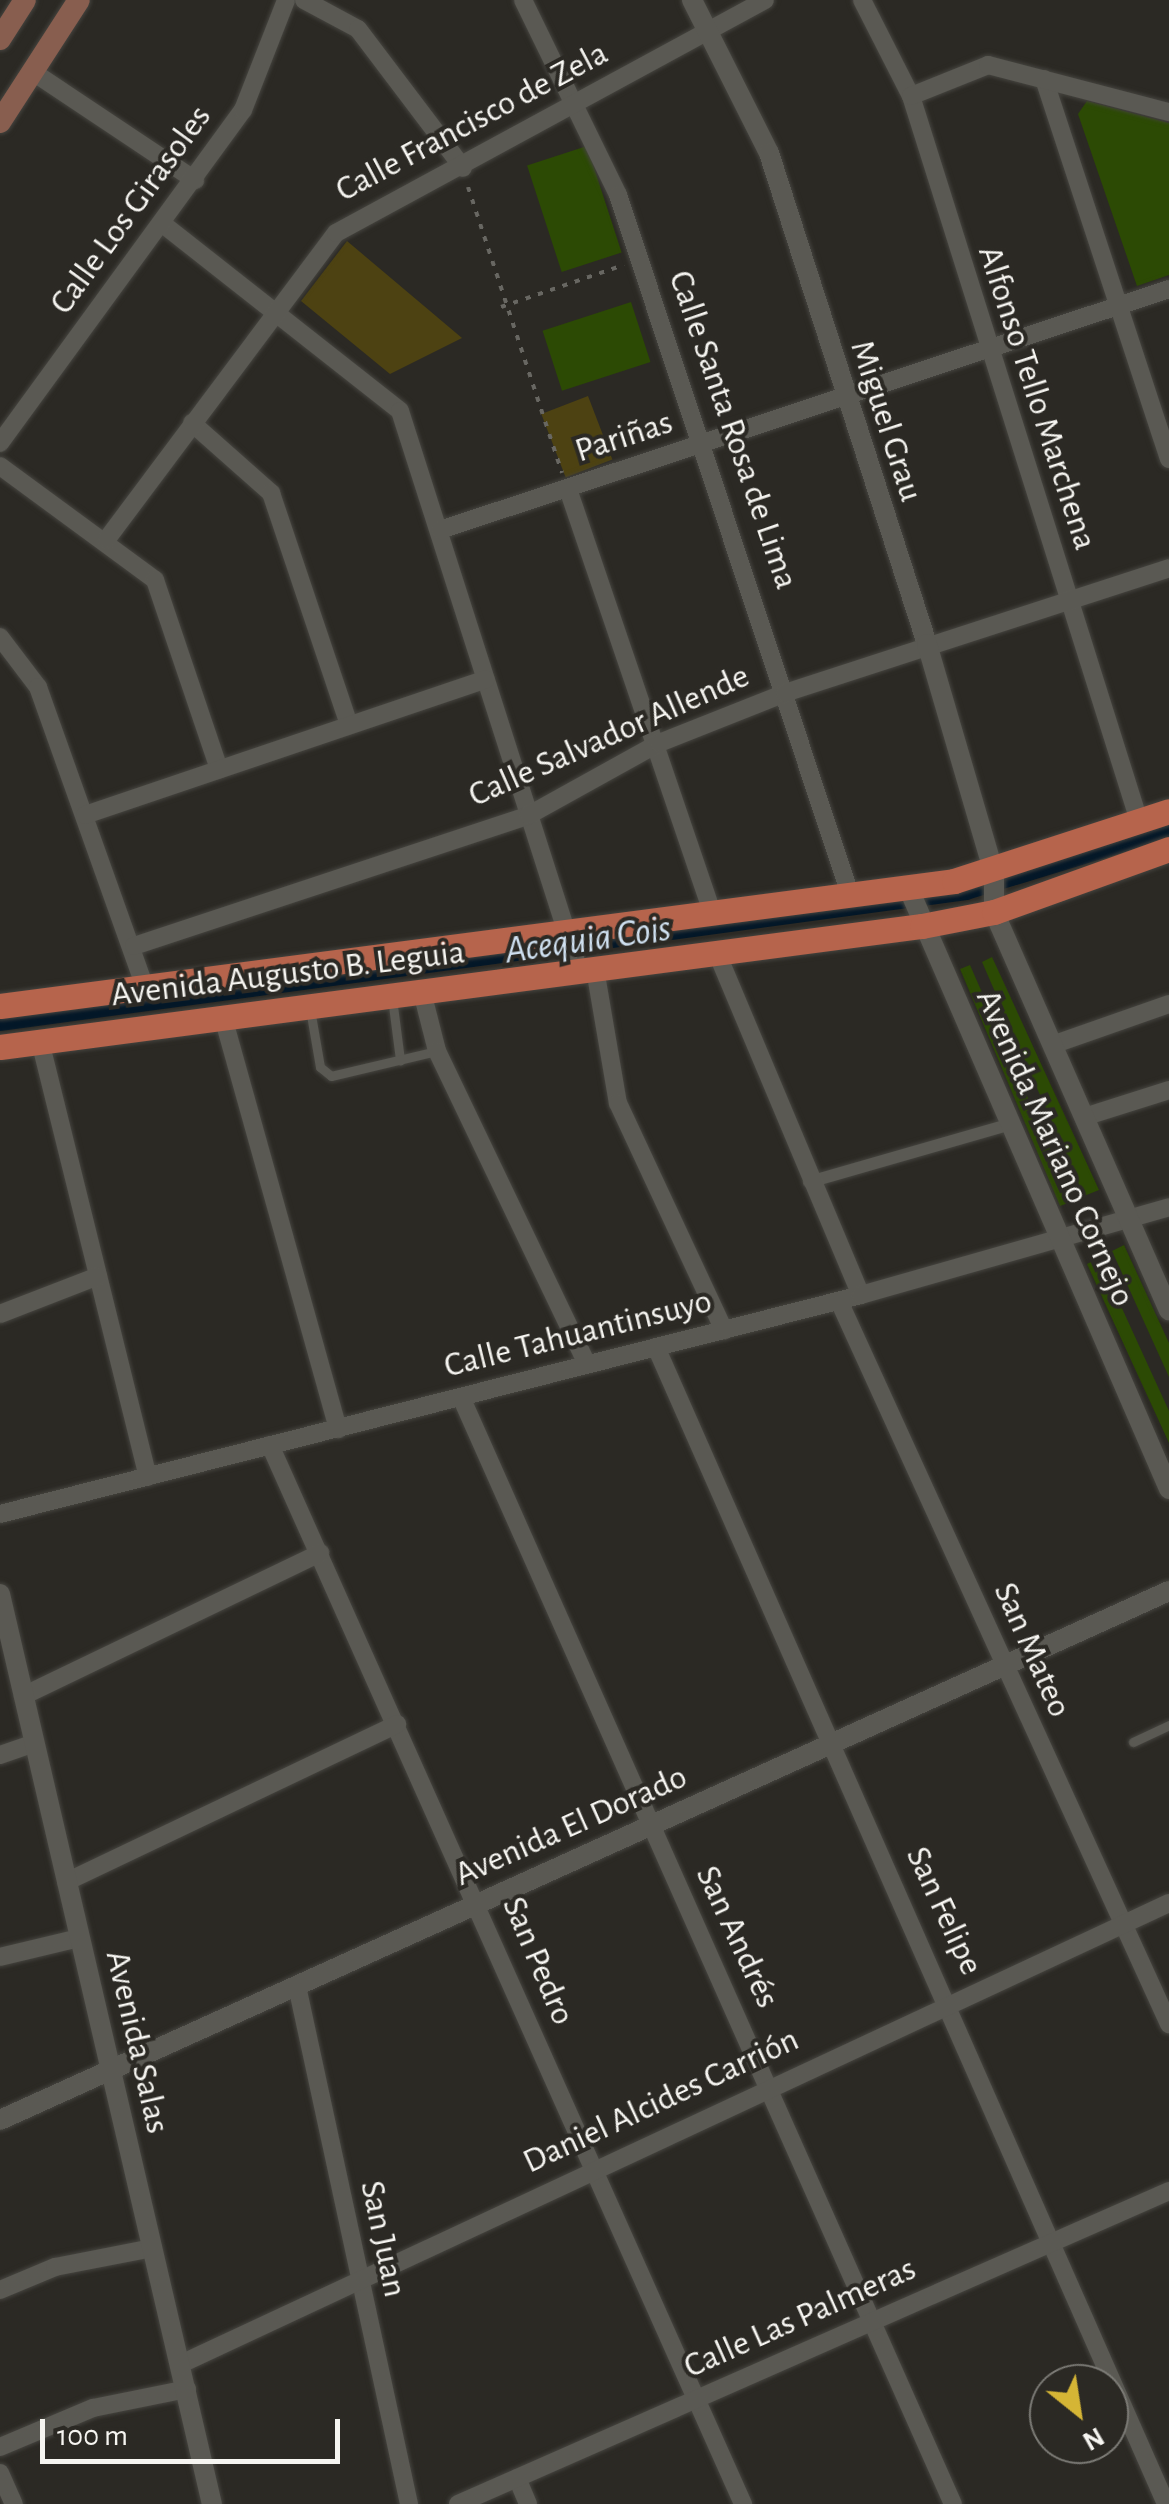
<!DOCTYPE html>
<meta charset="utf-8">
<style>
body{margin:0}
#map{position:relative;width:1169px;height:2504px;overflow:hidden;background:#2b2924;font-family:"Alegreya Sans",sans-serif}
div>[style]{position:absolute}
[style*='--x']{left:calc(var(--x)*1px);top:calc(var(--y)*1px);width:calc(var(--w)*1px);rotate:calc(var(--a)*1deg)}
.green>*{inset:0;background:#2c4a04;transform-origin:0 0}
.canal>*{height:20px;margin:-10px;padding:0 10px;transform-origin:10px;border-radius:10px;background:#031728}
.building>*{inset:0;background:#4d4212;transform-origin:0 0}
.path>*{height:4px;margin-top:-2px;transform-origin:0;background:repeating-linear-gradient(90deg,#686762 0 5px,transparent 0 13px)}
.roads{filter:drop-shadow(0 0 2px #45443f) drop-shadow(0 0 2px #45443f)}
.service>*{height:9px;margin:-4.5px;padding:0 4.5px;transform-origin:4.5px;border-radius:4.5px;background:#5a5953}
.pedestrian>*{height:12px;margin:-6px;padding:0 6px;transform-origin:6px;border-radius:6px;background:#5a5953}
.minor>*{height:18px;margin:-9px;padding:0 9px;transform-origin:9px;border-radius:9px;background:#5a5953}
.tertiary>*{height:20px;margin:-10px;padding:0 10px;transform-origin:10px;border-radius:10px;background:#5a5953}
.secondary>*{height:22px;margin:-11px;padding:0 11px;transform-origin:11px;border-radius:11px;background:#885e4f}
.primary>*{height:25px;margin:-12.5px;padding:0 12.5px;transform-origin:12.5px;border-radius:12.5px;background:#b6644c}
span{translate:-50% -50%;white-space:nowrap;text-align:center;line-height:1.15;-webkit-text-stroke:8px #2b2924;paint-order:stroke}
.street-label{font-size:35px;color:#f6f5f1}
.water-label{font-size:38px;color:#cfe0f0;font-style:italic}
.north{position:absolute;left:1029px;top:2364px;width:100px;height:100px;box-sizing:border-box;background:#2b2924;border:2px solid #7c7b76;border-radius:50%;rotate:150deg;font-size:28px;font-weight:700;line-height:40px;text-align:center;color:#f6f5f1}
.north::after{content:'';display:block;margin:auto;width:35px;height:45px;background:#d5b535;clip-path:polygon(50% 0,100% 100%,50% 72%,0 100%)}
.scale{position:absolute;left:40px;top:2419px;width:300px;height:45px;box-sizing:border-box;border:5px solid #f6f5f1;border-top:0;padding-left:12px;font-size:30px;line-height:35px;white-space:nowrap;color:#f6f5f1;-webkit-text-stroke:8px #2b2924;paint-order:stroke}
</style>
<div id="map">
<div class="green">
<i style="clip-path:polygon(1087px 101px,1169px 123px,1169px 275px,1137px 286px,1078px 114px)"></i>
<i style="left:587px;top:146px;width:112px;height:63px;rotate:72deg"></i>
<i style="left:631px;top:302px;width:63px;height:93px;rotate:72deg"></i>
<i style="clip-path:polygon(992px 957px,1099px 1190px,1084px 1196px,982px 962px)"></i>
<i style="clip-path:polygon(970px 965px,1073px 1201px,1060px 1206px,960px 969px)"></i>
<i style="clip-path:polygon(1124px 1245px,1169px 1343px,1169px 1377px,1112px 1251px)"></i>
<i style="clip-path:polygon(1099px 1258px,1169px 1411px,1169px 1443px,1087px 1264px)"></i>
</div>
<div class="canal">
<i style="--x:0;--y:1021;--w:975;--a:-7.72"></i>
<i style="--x:966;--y:890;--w:212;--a:-17"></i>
</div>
<div class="building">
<i style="clip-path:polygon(347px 241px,462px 338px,390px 374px,301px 301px)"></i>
<i style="left:588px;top:396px;width:68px;height:50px;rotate:69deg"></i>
</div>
<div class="path">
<i style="--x:468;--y:187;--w:301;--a:71.8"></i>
<i style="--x:501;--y:307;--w:130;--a:-18.9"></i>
</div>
<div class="roads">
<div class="service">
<i style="--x:392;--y:998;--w:63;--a:82.6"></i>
<i style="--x:310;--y:1009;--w:59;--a:80.2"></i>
<i style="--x:320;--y:1067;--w:14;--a:39"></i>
<i style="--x:331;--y:1076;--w:109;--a:-13.3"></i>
<i style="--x:1133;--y:1742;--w:40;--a:-25"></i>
</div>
<div class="pedestrian">
<i style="--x:809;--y:1182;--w:207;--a:-16"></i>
</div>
<div class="minor">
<i style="--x:304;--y:0;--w:61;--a:28.2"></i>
<i style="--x:358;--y:29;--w:174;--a:52.9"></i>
<i style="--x:523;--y:0;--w:217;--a:64"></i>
<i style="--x:618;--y:195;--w:736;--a:71.64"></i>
<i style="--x:862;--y:0;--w:108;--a:63"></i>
<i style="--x:911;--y:96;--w:760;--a:72.54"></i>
<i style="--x:33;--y:72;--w:195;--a:33.7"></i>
<i style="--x:1044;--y:79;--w:400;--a:71.8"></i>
<i style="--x:911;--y:96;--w:83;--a:-21.9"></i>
<i style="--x:988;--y:65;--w:187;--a:14.6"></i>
<i style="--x:164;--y:225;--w:300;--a:38.2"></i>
<i style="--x:400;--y:411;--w:588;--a:72.27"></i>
<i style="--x:192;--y:423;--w:106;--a:41.5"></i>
<i style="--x:271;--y:493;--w:245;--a:71.4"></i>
<i style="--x:0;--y:443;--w:412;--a:-53.9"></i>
<i style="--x:243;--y:110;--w:118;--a:-68.6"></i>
<i style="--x:0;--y:466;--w:192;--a:36.3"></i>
<i style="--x:155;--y:580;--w:200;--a:71.3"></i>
<i style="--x:568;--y:489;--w:447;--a:71.2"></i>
<i style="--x:440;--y:530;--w:768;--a:-18.29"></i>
<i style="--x:107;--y:539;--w:382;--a:-53.2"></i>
<i style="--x:336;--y:233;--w:488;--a:-28.5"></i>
<i style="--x:0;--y:637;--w:63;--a:52.8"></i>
<i style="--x:38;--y:687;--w:319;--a:70.4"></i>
<i style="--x:85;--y:815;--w:423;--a:-18.7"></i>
<i style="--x:134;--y:946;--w:416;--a:-18.3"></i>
<i style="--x:529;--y:815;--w:149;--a:-29"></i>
<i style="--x:659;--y:743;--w:136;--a:-21.6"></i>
<i style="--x:785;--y:693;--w:404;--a:-18"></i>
<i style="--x:717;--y:953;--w:371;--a:67.2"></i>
<i style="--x:595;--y:969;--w:136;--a:80.3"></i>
<i style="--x:618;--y:1103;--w:251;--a:65"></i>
<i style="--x:422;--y:992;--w:61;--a:75.7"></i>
<i style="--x:437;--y:1051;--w:347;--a:64.4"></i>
<i style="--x:223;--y:1017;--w:428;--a:74.4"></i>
<i style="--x:40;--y:1041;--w:449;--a:76.1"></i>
<i style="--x:1052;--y:1045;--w:124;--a:-19.3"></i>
<i style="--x:1084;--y:1117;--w:89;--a:-17.6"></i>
<i style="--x:839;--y:1301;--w:795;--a:65.47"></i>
<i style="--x:0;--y:1314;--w:105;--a:-21.2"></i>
<i style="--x:656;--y:1347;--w:1264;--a:66.21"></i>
<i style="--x:461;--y:1397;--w:1211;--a:66.04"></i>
<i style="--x:270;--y:1445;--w:1160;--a:65.93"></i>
<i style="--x:0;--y:1514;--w:888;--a:-14.27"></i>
<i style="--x:861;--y:1295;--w:320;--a:-15.9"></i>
<i style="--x:23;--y:1696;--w:330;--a:-25.7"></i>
<i style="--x:0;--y:1755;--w:36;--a:-19"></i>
<i style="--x:66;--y:1882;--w:367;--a:-25.5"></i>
<i style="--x:0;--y:1957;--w:81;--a:-13.5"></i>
<i style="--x:297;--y:1986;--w:530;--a:77.8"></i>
<i style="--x:0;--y:2290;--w:60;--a:-22.7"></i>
<i style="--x:55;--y:2267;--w:100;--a:-11"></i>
<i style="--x:183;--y:2363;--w:1088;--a:-25.01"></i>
<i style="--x:0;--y:2447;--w:101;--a:-22.8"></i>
<i style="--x:93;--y:2408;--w:96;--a:-11.4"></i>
<i style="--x:0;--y:2473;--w:34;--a:66"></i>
<i style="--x:517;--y:2478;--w:28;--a:67"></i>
<i style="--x:458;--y:2504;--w:777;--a:-23.76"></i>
</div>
<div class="tertiary">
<i style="--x:692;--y:0;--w:171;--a:63.3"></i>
<i style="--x:769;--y:153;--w:516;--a:72.16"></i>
<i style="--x:927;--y:644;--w:239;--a:73.7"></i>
<i style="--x:994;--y:873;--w:39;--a:90"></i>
<i style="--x:994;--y:912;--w:435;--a:66.3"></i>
<i style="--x:908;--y:887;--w:656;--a:66.56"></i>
<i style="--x:0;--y:1594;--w:934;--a:76.89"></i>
<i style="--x:0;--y:2120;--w:1283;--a:-24.35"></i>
</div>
<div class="secondary">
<i style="--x:0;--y:39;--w:46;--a:-57.3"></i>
<i style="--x:0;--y:122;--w:145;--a:-57.1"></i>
</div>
<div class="primary">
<i style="--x:0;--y:1006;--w:962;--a:-7.46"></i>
<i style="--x:954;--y:881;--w:226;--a:-18"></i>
<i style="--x:0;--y:1047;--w:930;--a:-7.48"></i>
<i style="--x:922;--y:926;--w:73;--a:-11"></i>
<i style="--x:994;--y:912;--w:186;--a:-19.8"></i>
</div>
</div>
<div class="street-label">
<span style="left:472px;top:122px;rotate:-28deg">Calle Francisco de Zela</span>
<span style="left:131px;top:210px;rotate:-54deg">Calle Los Girasoles</span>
<span style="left:1037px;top:398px;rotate:72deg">Alfonso Tello Marchena</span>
<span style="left:886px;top:421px;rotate:72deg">Miguel Grau</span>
<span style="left:733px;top:430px;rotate:71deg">Calle Santa Rosa de Lima</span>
<span style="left:624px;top:437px;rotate:-18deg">Pariñas</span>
<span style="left:609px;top:736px;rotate:-24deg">Calle Salvador Allende</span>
<span style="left:288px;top:974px;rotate:-7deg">Avenida Augusto B. Leguia</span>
<span style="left:1055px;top:1148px;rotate:66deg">Avenida Mariano Cornejo</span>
<span style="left:578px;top:1334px;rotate:-14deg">Calle Tahuantinsuyo</span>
<span style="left:1032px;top:1650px;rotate:66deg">San Mateo</span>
<span style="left:571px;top:1826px;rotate:-24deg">Avenida El Dorado</span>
<span style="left:944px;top:1911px;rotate:65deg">San Felipe</span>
<span style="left:737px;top:1937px;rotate:65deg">San Andrés</span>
<span style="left:538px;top:1961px;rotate:67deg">San Pedro</span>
<span style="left:137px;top:2042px;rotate:77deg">Avenida Salas</span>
<span style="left:661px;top:2101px;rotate:-25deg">Daniel Alcides Carrión</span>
<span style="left:383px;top:2239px;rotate:78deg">San Juan</span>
<span style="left:800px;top:2318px;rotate:-24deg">Calle Las Palmeras</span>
</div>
<div class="water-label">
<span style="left:588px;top:941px;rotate:-8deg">Acequia Cois</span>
</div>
<div class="north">N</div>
<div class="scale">100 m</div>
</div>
